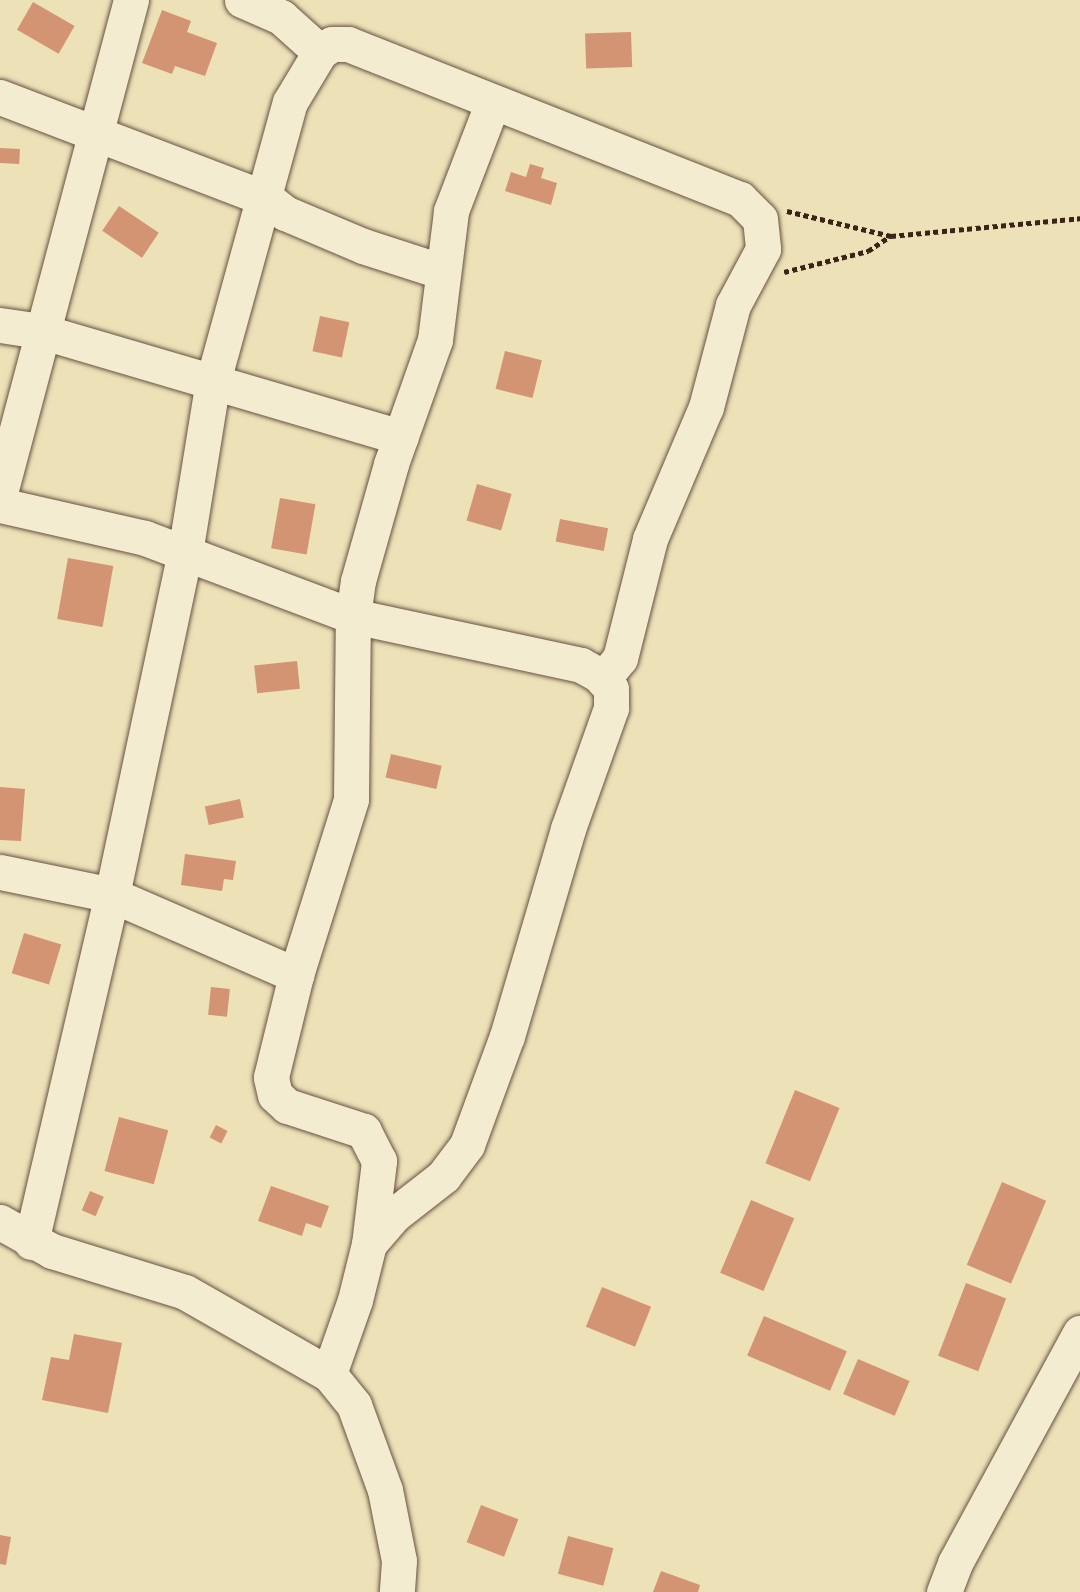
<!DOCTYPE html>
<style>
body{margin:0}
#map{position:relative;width:1080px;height:1592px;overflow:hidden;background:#ede1b8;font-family:"IM FELL French Canon",serif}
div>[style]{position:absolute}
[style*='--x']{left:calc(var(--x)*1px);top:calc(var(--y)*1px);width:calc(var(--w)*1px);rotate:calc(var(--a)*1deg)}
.building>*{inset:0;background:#d39473;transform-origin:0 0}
.path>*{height:4.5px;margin-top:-2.25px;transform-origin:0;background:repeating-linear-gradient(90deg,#3a2418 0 5px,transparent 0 8.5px)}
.roads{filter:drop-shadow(0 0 2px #675340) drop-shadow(0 0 2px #675340)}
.minor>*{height:35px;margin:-17.5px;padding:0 17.5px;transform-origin:17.5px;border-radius:17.5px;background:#f3ecd1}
span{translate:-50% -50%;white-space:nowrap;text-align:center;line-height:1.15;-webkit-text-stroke:5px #f3ecd1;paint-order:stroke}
</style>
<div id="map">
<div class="building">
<i style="left:33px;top:2px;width:48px;height:32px;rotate:30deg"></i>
<i style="clip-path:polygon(162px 10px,191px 21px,187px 32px,217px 43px,205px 76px,175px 66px,172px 74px,142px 63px)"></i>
<i style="left:631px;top:32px;width:35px;height:46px;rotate:88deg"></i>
<i style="left:0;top:148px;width:20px;height:15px;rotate:3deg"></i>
<i style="clip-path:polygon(530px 164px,544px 168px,541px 178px,557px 183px,551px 205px,505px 191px,511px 172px,526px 177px)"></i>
<i style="left:119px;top:206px;width:48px;height:30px;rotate:34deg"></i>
<i style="left:320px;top:316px;width:30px;height:36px;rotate:12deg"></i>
<i style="left:505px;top:351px;width:38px;height:39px;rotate:14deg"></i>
<i style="left:477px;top:484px;width:36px;height:38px;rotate:16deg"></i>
<i style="left:280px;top:498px;width:36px;height:51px;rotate:10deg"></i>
<i style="left:560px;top:519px;width:49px;height:23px;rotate:11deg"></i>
<i style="left:68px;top:558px;width:46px;height:62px;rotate:10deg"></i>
<i style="left:297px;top:661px;width:28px;height:43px;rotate:84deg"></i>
<i style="left:391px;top:754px;width:52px;height:24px;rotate:13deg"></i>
<i style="clip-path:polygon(0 787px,25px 789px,21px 841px,0 840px)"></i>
<i style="left:240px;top:799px;width:19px;height:36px;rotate:78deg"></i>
<i style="clip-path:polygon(185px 854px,236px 861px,233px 880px,224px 879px,222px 891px,181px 885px)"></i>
<i style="left:24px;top:933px;width:39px;height:42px;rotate:17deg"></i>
<i style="left:211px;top:987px;width:19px;height:28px;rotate:6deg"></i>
<i style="left:795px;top:1090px;width:48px;height:79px;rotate:22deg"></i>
<i style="left:119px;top:1117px;width:51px;height:56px;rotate:15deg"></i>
<i style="left:216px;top:1125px;width:13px;height:14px;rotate:27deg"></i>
<i style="left:1002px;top:1182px;width:48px;height:90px;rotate:23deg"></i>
<i style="clip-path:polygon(271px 1186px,329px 1206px,321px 1228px,306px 1223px,302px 1236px,258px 1221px)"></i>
<i style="left:90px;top:1191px;width:15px;height:21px;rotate:23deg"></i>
<i style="left:751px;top:1200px;width:47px;height:79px;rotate:23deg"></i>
<i style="left:966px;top:1283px;width:43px;height:78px;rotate:21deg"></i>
<i style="left:602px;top:1287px;width:53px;height:43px;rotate:22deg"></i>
<i style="left:764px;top:1316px;width:90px;height:43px;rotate:23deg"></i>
<i style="clip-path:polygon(74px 1334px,122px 1343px,108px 1413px,42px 1400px,51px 1357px,69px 1360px)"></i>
<i style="left:858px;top:1359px;width:56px;height:38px;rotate:23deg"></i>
<i style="left:481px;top:1505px;width:40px;height:40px;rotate:21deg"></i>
<i style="clip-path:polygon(0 1535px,11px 1537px,6px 1565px,0 1564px)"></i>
<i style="left:568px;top:1536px;width:47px;height:39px;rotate:15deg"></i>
<i style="clip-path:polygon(661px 1571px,700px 1585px,698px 1592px,653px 1592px)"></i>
</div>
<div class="path">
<i style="--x:787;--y:211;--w:107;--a:13.5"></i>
<i style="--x:891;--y:236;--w:190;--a:-5.4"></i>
<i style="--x:784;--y:272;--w:87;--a:-14"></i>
<i style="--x:868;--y:251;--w:27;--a:-34"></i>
</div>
<div class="roads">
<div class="minor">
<i style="--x:242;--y:0;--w:43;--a:23.6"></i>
<i style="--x:281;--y:17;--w:52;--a:41.9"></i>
<i style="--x:0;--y:97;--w:286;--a:20.9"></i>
<i style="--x:267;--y:199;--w:23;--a:38"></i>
<i style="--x:285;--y:213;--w:85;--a:22.9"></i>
<i style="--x:363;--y:246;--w:84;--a:18"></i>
<i style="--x:0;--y:325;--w:40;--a:8.5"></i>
<i style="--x:40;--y:331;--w:376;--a:16.4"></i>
<i style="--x:0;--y:493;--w:510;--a:-75.12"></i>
<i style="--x:0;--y:505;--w:149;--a:12.8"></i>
<i style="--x:145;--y:538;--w:222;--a:20.6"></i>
<i style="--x:353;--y:616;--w:233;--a:12.1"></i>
<i style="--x:581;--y:665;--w:21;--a:29"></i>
<i style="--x:599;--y:675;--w:18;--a:49"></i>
<i style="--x:611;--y:689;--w:19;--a:90"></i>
<i style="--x:611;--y:708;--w:128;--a:109.6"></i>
<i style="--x:568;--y:829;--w:216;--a:106.4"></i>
<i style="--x:507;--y:1036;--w:116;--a:110.2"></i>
<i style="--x:467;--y:1145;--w:39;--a:127"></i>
<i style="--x:444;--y:1176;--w:63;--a:142"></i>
<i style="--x:394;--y:1215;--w:38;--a:131"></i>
<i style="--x:0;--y:872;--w:114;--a:11.6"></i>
<i style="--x:112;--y:895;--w:201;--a:23.5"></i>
<i style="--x:0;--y:1222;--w:60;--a:29.1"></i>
<i style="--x:52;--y:1251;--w:139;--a:17.1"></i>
<i style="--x:185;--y:1292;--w:166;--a:29.7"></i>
<i style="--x:329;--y:1374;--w:40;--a:51"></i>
<i style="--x:354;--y:1405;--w:90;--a:70"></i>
<i style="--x:385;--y:1490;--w:72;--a:78.8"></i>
<i style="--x:399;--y:1561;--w:31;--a:94"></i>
<i style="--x:31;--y:1242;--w:356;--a:-76.9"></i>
<i style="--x:112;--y:895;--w:350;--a:-78"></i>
<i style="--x:185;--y:553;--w:174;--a:-80.8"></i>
<i style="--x:213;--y:381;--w:289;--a:-74.6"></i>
<i style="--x:290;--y:102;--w:58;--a:-59"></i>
<i style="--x:320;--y:52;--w:14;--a:-34"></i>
<i style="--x:332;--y:44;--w:16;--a:0"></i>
<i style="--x:348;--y:44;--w:422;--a:21.6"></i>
<i style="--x:740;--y:199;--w:28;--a:45"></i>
<i style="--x:760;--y:219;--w:30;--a:84"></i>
<i style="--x:763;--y:249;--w:64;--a:118.2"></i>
<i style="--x:733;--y:305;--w:106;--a:104.8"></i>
<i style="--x:706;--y:407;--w:143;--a:113"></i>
<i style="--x:650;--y:539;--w:123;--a:104.1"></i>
<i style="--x:620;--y:658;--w:27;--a:129"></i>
<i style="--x:329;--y:1374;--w:78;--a:-70.6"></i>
<i style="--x:355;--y:1300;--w:58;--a:-76"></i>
<i style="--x:369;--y:1244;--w:84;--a:-83.1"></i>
<i style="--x:379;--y:1161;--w:34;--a:-117"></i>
<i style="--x:364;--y:1131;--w:81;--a:-162"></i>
<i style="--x:287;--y:1106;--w:16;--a:-137"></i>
<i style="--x:275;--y:1095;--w:18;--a:-103"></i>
<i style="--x:271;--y:1077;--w:105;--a:-76.2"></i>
<i style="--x:296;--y:975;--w:184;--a:-72.6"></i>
<i style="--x:351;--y:799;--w:183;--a:-89.4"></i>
<i style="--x:353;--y:616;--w:35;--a:-82"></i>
<i style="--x:358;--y:581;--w:122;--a:-74.2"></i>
<i style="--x:391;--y:464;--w:132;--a:-70.5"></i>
<i style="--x:435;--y:340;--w:130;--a:-82.9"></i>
<i style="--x:451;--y:211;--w:115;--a:-69"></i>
<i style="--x:944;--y:1592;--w:31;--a:-69"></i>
<i style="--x:955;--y:1563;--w:262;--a:-61.5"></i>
</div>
</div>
</div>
